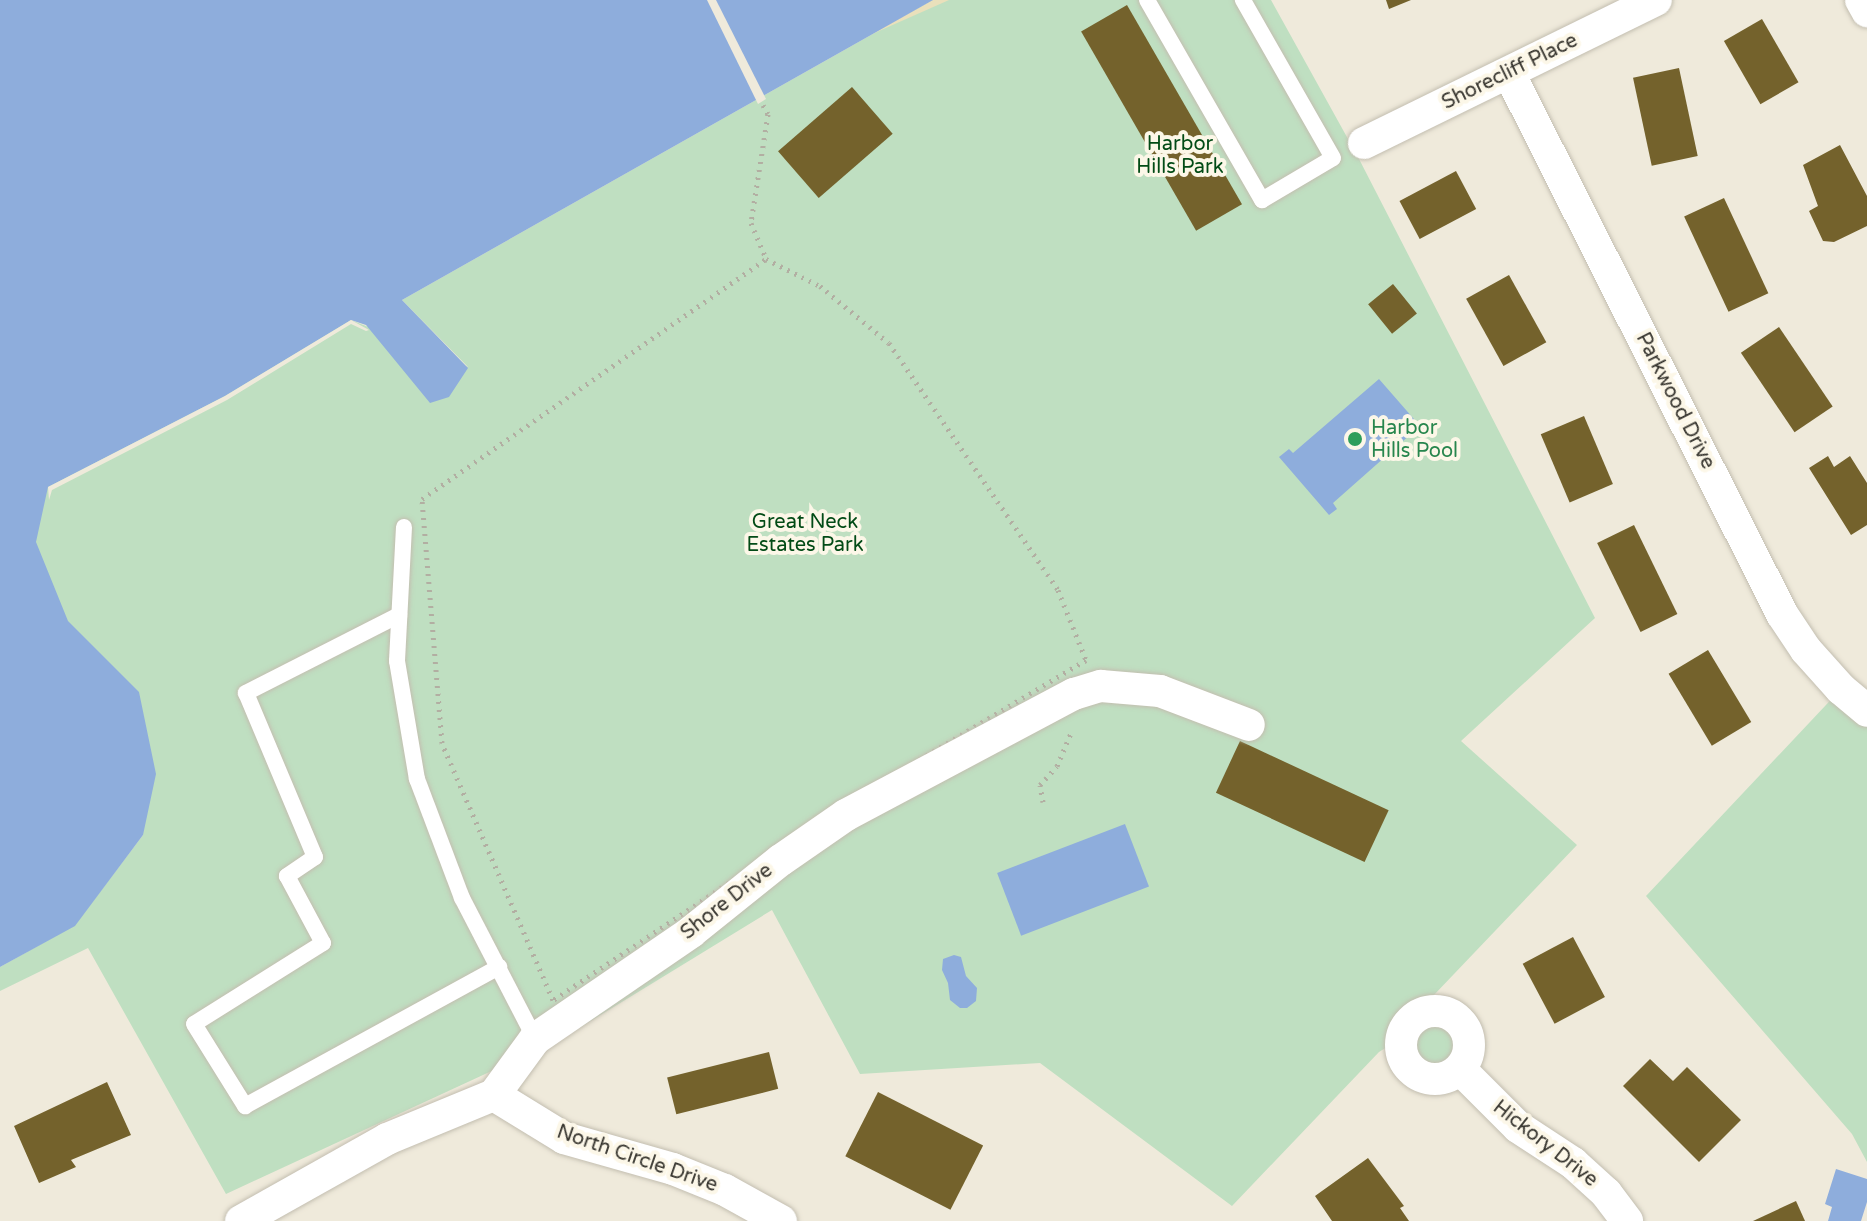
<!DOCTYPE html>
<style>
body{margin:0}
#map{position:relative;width:1867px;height:1221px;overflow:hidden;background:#efeadb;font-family:"Varela Round",sans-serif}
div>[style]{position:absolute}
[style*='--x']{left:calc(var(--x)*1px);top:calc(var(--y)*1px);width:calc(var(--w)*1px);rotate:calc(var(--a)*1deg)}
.green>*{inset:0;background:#bfdfc1}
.round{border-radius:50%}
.sand>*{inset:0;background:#eae0bb}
.water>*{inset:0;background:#8eaddc;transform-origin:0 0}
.pier>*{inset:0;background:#efeadb}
.building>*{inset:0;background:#74622c;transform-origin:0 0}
.path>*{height:5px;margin-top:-2.5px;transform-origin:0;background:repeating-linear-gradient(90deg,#b2aea2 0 2px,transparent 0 8px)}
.roads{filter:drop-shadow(0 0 2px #c3beb0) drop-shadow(0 0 2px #c3beb0)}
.service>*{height:16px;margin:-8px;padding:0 8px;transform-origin:8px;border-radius:8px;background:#fff}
.minor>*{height:32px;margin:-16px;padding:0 16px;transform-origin:16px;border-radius:16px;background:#fff}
.minor>.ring{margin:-16px;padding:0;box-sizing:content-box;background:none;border:32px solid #fff;border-radius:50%}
.dots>*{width:22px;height:22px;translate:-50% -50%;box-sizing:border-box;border:4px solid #fcf7e8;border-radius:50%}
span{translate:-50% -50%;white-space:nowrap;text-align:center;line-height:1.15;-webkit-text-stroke:8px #fcf7e8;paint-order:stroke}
.street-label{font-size:20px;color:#35332d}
.park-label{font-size:20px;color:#024b16}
.leisure-label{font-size:20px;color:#27864d}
.left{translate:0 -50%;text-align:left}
</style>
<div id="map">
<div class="green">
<i style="clip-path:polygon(933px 0,1271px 0,1358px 157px,1595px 618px,1461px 741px,1577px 845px,1433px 996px,1406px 1035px,1379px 1052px,1232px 1206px,1040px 1063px,860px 1074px,772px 910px,563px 1038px,226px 1194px,88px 948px,0 991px,0 967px,75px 925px,143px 835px,51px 646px,0 487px,351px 320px,468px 367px,402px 300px)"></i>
<i style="clip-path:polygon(1841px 689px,1867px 711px,1867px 1162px,1852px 1134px,1646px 896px)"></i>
<i class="round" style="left:1408px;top:1017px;width:56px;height:56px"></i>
</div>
<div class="sand">
<i style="clip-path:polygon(933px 0,949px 0,870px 35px)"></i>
</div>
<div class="water">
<i style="clip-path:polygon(0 0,933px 0,402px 300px,468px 368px,449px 397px,430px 403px,366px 325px,351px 320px,225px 396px,48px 487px,36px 542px,68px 621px,139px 692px,156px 774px,143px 835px,75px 926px,0 967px)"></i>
<i style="clip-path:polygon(1379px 379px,1420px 426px,1333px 503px,1337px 509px,1329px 515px,1279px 457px,1289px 449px,1293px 453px)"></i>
<i style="left:1125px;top:824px;width:67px;height:137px;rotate:69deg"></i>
<i style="clip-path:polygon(954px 955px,961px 957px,966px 976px,977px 988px,976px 1001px,967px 1008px,960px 1008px,950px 1000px,948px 983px,942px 970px,943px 959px)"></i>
<i style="clip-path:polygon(1836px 1169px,1867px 1179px,1867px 1202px,1861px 1221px,1828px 1221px,1832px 1207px,1825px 1204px)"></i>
</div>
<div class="pier">
<i style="clip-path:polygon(707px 0,716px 0,766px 99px,758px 104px)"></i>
<i style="clip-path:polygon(351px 320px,369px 330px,366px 331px,351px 324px,227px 400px,52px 490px,49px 500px,48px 487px,225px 396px)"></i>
</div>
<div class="building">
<i style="clip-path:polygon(1386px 0,1411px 0,1389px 9px)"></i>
<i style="left:1127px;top:5px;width:230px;height:53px;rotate:60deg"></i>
<i style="left:1762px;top:19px;width:73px;height:44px;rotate:60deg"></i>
<i style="left:1679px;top:68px;width:90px;height:47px;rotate:78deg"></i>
<i style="left:852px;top:87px;width:62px;height:98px;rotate:49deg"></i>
<i style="clip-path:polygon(1840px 145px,1867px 196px,1867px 226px,1834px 242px,1823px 241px,1809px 211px,1818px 206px,1803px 165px)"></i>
<i style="left:1456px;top:171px;width:43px;height:64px;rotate:62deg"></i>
<i style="left:1724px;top:198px;width:105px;height:44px;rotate:65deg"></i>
<i style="left:1509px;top:275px;width:77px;height:49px;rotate:61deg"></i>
<i style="left:1393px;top:284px;width:38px;height:32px;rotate:51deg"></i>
<i style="left:1779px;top:327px;width:96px;height:46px;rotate:56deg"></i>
<i style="left:1584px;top:416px;width:74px;height:47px;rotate:67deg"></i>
<i style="clip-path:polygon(1828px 456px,1834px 467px,1850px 456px,1867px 483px,1867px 525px,1851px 535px,1809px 468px)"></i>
<i style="left:1634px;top:525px;width:99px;height:41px;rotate:64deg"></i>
<i style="left:1708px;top:650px;width:84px;height:46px;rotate:59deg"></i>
<i style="left:1240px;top:741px;width:164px;height:57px;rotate:25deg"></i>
<i style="left:1573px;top:937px;width:68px;height:57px;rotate:62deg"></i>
<i style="left:769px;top:1052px;width:38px;height:105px;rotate:76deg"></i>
<i style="clip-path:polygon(1650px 1059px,1673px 1081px,1687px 1067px,1741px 1120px,1699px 1162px,1623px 1086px)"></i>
<i style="clip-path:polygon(107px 1082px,131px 1135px,71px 1160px,76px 1167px,39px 1183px,14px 1126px)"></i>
<i style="left:878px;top:1092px;width:118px;height:72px;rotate:27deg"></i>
<i style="clip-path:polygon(1368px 1158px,1404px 1206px,1400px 1208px,1409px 1221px,1332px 1221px,1315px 1196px)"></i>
<i style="clip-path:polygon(1796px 1201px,1805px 1221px,1753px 1221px)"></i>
</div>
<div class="path">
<i style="--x:763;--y:105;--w:10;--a:61"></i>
<i style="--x:768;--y:114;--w:110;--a:98.9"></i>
<i style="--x:751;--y:223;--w:39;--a:67"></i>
<i style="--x:766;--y:259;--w:60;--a:26.6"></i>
<i style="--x:820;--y:286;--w:89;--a:39.6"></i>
<i style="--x:889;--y:343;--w:299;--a:55.6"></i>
<i style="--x:1058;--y:590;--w:75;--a:68.2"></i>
<i style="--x:1086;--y:660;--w:261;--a:149.1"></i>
<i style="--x:862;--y:794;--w:371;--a:146.3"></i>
<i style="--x:553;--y:1000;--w:280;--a:-113.4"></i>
<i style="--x:442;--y:743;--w:245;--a:-94.7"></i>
<i style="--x:422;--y:499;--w:419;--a:-34.9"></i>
<i style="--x:1043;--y:802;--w:17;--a:-100"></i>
<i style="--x:1040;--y:785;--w:25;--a:-48"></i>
<i style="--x:1057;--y:766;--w:39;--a:-67"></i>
</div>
<div class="roads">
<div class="service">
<i style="--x:1147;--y:0;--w:231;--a:60.1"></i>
<i style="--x:1262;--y:200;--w:82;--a:-30.6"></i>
<i style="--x:1333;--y:158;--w:182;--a:-119.7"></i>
<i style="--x:404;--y:527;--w:134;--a:93"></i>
<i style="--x:397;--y:661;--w:120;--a:80.4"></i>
<i style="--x:417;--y:779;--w:127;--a:69.3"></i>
<i style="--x:462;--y:898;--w:159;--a:62.6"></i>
<i style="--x:399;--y:615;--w:172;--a:153"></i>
<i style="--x:246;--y:693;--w:178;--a:67.2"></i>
<i style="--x:315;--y:857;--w:34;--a:146"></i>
<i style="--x:287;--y:876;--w:76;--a:61.8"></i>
<i style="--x:323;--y:943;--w:152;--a:147.9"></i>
<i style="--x:194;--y:1024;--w:97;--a:58.1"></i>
<i style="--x:245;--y:1106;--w:290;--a:-28.7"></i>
</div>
<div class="minor">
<i style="--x:1861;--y:0;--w:13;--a:61"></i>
<i style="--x:1509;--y:73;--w:606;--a:63.22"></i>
<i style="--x:1782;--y:614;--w:43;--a:56.3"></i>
<i style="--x:1806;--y:650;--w:52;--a:48.1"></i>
<i style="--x:1841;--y:689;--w:34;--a:40"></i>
<i style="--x:1364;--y:143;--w:325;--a:-26.1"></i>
<i class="ring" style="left:1401px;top:1011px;width:36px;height:36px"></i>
<i style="--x:1460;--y:1069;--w:82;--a:45"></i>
<i style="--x:1518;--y:1127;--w:66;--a:33.2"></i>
<i style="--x:1573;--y:1163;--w:45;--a:42.3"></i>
<i style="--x:1606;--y:1193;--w:35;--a:53"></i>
<i style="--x:494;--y:1095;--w:82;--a:31.6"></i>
<i style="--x:564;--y:1138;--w:113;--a:15.9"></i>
<i style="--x:673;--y:1169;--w:56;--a:22"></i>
<i style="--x:725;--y:1190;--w:64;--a:29"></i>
<i style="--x:241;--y:1221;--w:167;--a:-29.3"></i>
<i style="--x:387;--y:1139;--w:116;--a:-22.4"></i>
<i style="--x:494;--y:1095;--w:69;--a:-53.8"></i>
<i style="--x:535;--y:1039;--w:189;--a:-34.4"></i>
<i style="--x:691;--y:932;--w:115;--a:-38.7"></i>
<i style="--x:781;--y:860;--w:79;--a:-34.7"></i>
<i style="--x:846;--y:815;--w:258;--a:-28"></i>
<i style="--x:1074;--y:694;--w:28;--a:-17"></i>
<i style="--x:1101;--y:686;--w:59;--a:4.8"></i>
<i style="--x:1160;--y:691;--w:95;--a:20.9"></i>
</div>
</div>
<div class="dots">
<i style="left:1355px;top:439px;background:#2e9e5b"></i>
</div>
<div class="street-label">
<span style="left:1510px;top:72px;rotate:-26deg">Shorecliff Place</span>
<span style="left:1675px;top:401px;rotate:63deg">Parkwood Drive</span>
<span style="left:727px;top:902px;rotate:-38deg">Shore Drive</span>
<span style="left:1545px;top:1144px;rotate:38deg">Hickory Drive</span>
<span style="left:637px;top:1159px;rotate:19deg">North Circle Drive</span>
</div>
<div class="park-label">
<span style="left:1180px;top:156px">Harbor<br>Hills Park</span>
<span style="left:805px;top:534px">Great Neck<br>Estates Park</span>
</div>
<div class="leisure-label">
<span class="left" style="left:1371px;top:440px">Harbor<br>Hills Pool</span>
</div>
</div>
